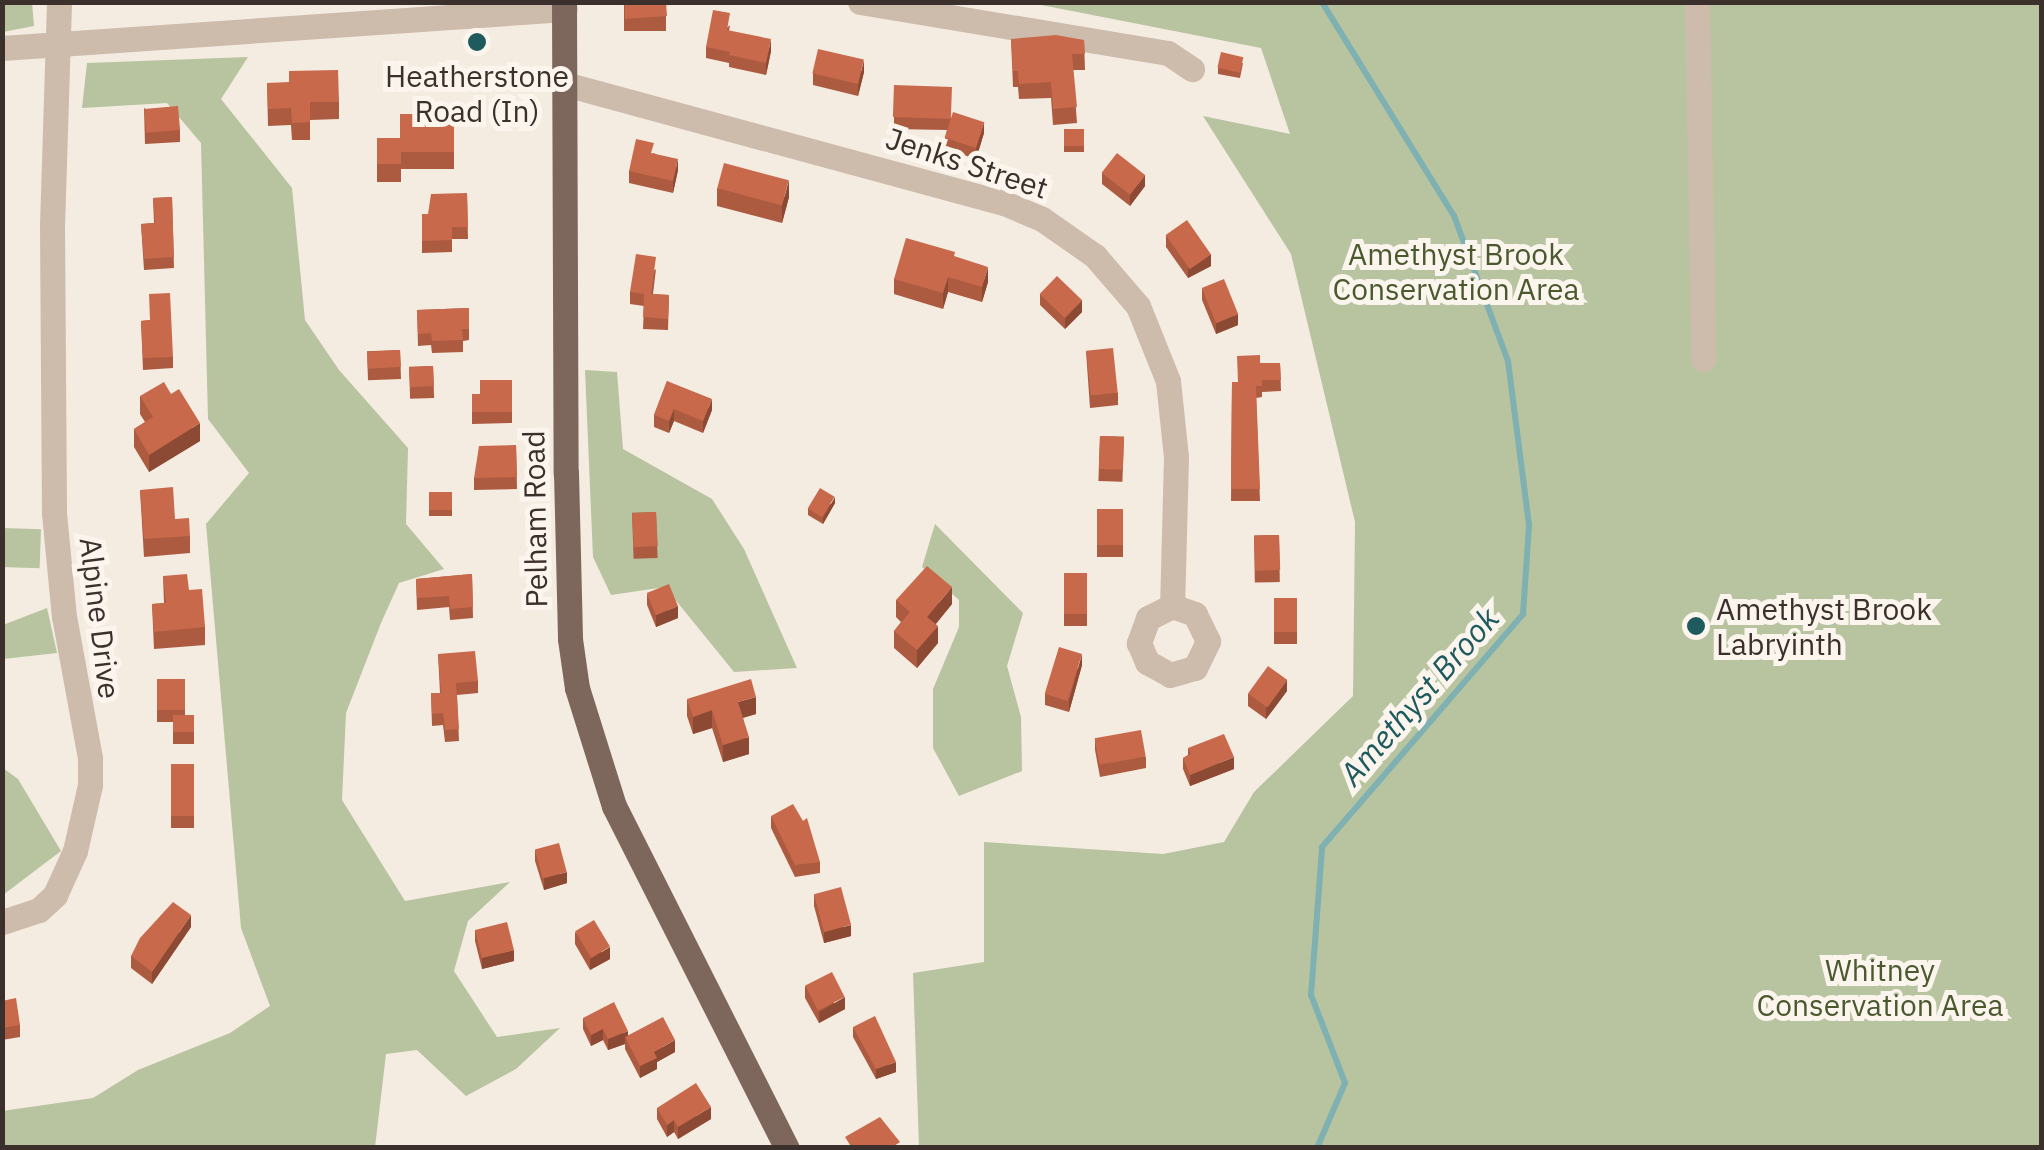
<!DOCTYPE html>
<style>
body{margin:0}
#map{position:relative;width:2044px;height:1150px;overflow:hidden;background:#f4ebe1;font-family:"IBM Plex Sans",sans-serif}
div>[style]{position:absolute}
[style*='--x']{left:calc(var(--x)*1px);top:calc(var(--y)*1px);width:calc(var(--w)*1px);rotate:calc(var(--a)*1deg)}
.green>*{inset:0;background:#b8c4a0;transform-origin:0 0}
.stream>*{height:6px;margin:-3px;padding:0 3px;transform-origin:3px;border-radius:3px;background:#7fb0b2}
.minor>*{height:25px;margin:-12.5px;padding:0 12.5px;transform-origin:12.5px;border-radius:12.5px;background:#cdbbac}
.major>*{height:25px;margin:-12.5px;padding:0 12.5px;transform-origin:12.5px;border-radius:12.5px;background:#7d675c}
.wall>*{inset:0;background:#ac5a40;transform-origin:0 0}
.shaded-wall>*{inset:0;background:#8c4a34}
.building>*{inset:0;background:#c8694b;transform-origin:0 0}
.dots>*{width:28px;height:28px;translate:-50% -50%;box-sizing:border-box;border:5px solid #fbf5ee;border-radius:50%}
span{translate:-50% -50%;white-space:nowrap;text-align:center;line-height:1.15;-webkit-text-stroke:10px #fbf5ee;paint-order:stroke}
.poi-label{font-size:30px;color:#3b302b}
.left{translate:0 -50%;text-align:left}
.street-label{font-size:30px;color:#3b302b}
.park-label{font-size:30px;color:#4a5a2e}
.water-label{font-size:32px;color:#1f5a5e;font-style:italic}
.frame{position:absolute;inset:0;border:5px solid #3b302b;pointer-events:none}
</style>
<div id="map">
<div class="green">
<i style="clip-path:polygon(3px 2px,32px 3px,34px 26px,3px 32px)"></i>
<i style="clip-path:polygon(1031px 3px,2041px 3px,2041px 1147px,919px 1147px,913px 973px,984px 962px,984px 842px,1163px 854px,1224px 842px,1254px 792px,1353px 696px,1355px 522px,1291px 254px,1203px 116px,1290px 134px,1261px 48px)"></i>
<i style="clip-path:polygon(248px 57px,221px 99px,292px 188px,305px 320px,339px 370px,408px 448px,406px 524px,444px 569px,399px 583px,381px 623px,346px 713px,342px 800px,405px 901px,510px 882px,468px 921px,454px 971px,497px 1037px,560px 1028px,516px 1069px,466px 1096px,417px 1050px,386px 1054px,375px 1147px,3px 1147px,2px 1111px,93px 1098px,138px 1070px,230px 1033px,270px 1006px,241px 928px,206px 524px,249px 473px,208px 419px,201px 143px,167px 103px,82px 108px,87px 63px)"></i>
<i style="clip-path:polygon(585px 370px,617px 372px,623px 449px,712px 499px,744px 549px,797px 668px,734px 672px,665px 587px,611px 595px,593px 557px)"></i>
<i style="clip-path:polygon(935px 524px,1023px 613px,1007px 666px,1021px 717px,1022px 771px,959px 796px,933px 748px,933px 689px,959px 627px,959px 600px,922px 567px)"></i>
<i style="left:3px;top:528px;width:38px;height:39px;rotate:2deg"></i>
<i style="clip-path:polygon(47px 608px,57px 653px,3px 659px,3px 625px)"></i>
<i style="clip-path:polygon(3px 768px,18px 779px,61px 851px,3px 895px)"></i>
</div>
<div class="stream">
<i style="--x:1317;--y:1148;--w:71;--a:-66.7"></i>
<i style="--x:1345;--y:1083;--w:94;--a:-111.1"></i>
<i style="--x:1311;--y:995;--w:148;--a:-85.7"></i>
<i style="--x:1322;--y:847;--w:308;--a:-49.2"></i>
<i style="--x:1523;--y:614;--w:89;--a:-86.1"></i>
<i style="--x:1529;--y:525;--w:165;--a:-97.3"></i>
<i style="--x:1508;--y:361;--w:155;--a:-110.4"></i>
<i style="--x:1454;--y:216;--w:251;--a:-121.7"></i>
</div>
<div class="minor">
<i style="--x:860;--y:2;--w:312;--a:9.4"></i>
<i style="--x:1168;--y:53;--w:29;--a:34"></i>
<i style="--x:1697;--y:2;--w:357;--a:89"></i>
<i style="--x:2;--y:48;--w:564;--a:-3.96"></i>
<i style="--x:565;--y:84;--w:455;--a:15.2"></i>
<i style="--x:1004;--y:203;--w:41;--a:22.8"></i>
<i style="--x:1042;--y:219;--w:65;--a:34.9"></i>
<i style="--x:1095;--y:256;--w:66;--a:49.3"></i>
<i style="--x:1138;--y:306;--w:81;--a:68.2"></i>
<i style="--x:1168;--y:381;--w:76;--a:84"></i>
<i style="--x:1176;--y:457;--w:149;--a:91.5"></i>
<i style="--x:1172;--y:606;--w:27;--a:153"></i>
<i style="--x:1148;--y:618;--w:27;--a:110"></i>
<i style="--x:1139;--y:643;--w:21;--a:67"></i>
<i style="--x:1147;--y:662;--w:26;--a:29"></i>
<i style="--x:1170;--y:675;--w:26;--a:-16"></i>
<i style="--x:1195;--y:668;--w:30;--a:-64"></i>
<i style="--x:1208;--y:641;--w:30;--a:-116"></i>
<i style="--x:1195;--y:614;--w:24;--a:-161"></i>
<i style="--x:2;--y:922;--w:39;--a:-18"></i>
<i style="--x:39;--y:910;--w:22;--a:-43"></i>
<i style="--x:55;--y:895;--w:48;--a:-65.6"></i>
<i style="--x:75;--y:851;--w:68;--a:-77.2"></i>
<i style="--x:90;--y:785;--w:27;--a:-90"></i>
<i style="--x:90;--y:758;--w:143;--a:-100.4"></i>
<i style="--x:64;--y:617;--w:104;--a:-95.5"></i>
<i style="--x:54;--y:513;--w:287;--a:-90.4"></i>
<i style="--x:52;--y:226;--w:224;--a:-88.2"></i>
</div>
<div class="major">
<i style="--x:564;--y:2;--w:471;--a:89.8"></i>
<i style="--x:566;--y:473;--w:166;--a:88.6"></i>
<i style="--x:570;--y:639;--w:49;--a:81.9"></i>
<i style="--x:577;--y:688;--w:124;--a:72.6"></i>
<i style="--x:614;--y:806;--w:383;--a:63.2"></i>
</div>
<div class="wall">
<i style="left:624px;top:2px;width:42px;height:29px"></i>
<i style="clip-path:polygon(730px 25px,729px 31px,771px 51px,766px 75px,729px 67px,729px 63px,706px 58px,706px 47px)"></i>
<i style="clip-path:polygon(1011px 39px,1084px 40px,1085px 70px,1073px 70px,1077px 123px,1053px 125px,1051px 98px,1019px 99px,1018px 87px,1013px 87px)"></i>
<i style="clip-path:polygon(1243px 63px,1240px 78px,1218px 74px,1218px 68px)"></i>
<i style="clip-path:polygon(864px 72px,858px 96px,813px 85px,813px 73px)"></i>
<i style="clip-path:polygon(267px 83px,339px 102px,339px 119px,310px 120px,310px 140px,292px 140px,291px 125px,268px 126px)"></i>
<i style="clip-path:polygon(894px 85px,951px 118px,984px 133px,976px 159px,945px 149px,945px 138px,947px 130px,894px 129px)"></i>
<i style="clip-path:polygon(144px 108px,180px 130px,180px 142px,145px 144px)"></i>
<i style="clip-path:polygon(421px 124px,454px 124px,454px 169px,401px 169px,401px 182px,377px 182px,377px 138px,400px 138px)"></i>
<i style="left:1064px;top:129px;width:20px;height:23px"></i>
<i style="clip-path:polygon(654px 153px,678px 170px,673px 193px,629px 183px,629px 171px)"></i>
<i style="clip-path:polygon(1102px 173px,1145px 186px,1130px 206px,1102px 184px)"></i>
<i style="clip-path:polygon(717px 188px,789px 197px,782px 223px,717px 206px)"></i>
<i style="clip-path:polygon(467px 193px,468px 239px,452px 239px,452px 252px,422px 253px,422px 214px,428px 214px)"></i>
<i style="clip-path:polygon(172px 197px,174px 268px,144px 270px,141px 224px,154px 223px,153px 198px)"></i>
<i style="clip-path:polygon(1166px 235px,1211px 266px,1188px 278px,1166px 247px)"></i>
<i style="clip-path:polygon(955px 257px,988px 282px,982px 302px,948px 292px,943px 309px,894px 294px,894px 279px)"></i>
<i style="clip-path:polygon(656px 269px,653px 294px,669px 295px,668px 330px,643px 329px,644px 306px,630px 304px,630px 292px)"></i>
<i style="clip-path:polygon(1202px 288px,1238px 325px,1216px 334px,1202px 300px)"></i>
<i style="clip-path:polygon(1040px 294px,1082px 312px,1065px 329px,1040px 305px)"></i>
<i style="clip-path:polygon(469px 308px,469px 340px,463px 341px,463px 352px,432px 353px,431px 345px,418px 346px,417px 310px)"></i>
<i style="clip-path:polygon(150px 320px,173px 357px,173px 368px,143px 370px,141px 321px)"></i>
<i style="left:400px;top:350px;width:29px;height:33px;rotate:88deg"></i>
<i style="clip-path:polygon(1086px 351px,1118px 393px,1118px 405px,1090px 408px)"></i>
<i style="clip-path:polygon(1260px 363px,1280px 363px,1281px 391px,1262px 392px,1262px 397px,1256px 398px,1260px 501px,1231px 501px,1232px 382px,1238px 382px)"></i>
<i style="left:433px;top:366px;width:32px;height:24px;rotate:88deg"></i>
<i style="clip-path:polygon(512px 380px,512px 423px,472px 424px,472px 394px,480px 394px)"></i>
<i style="clip-path:polygon(667px 381px,712px 410px,703px 433px,674px 421px,669px 433px,654px 427px,654px 415px)"></i>
<i style="clip-path:polygon(171px 394px,200px 441px,149px 472px,134px 447px,134px 429px,145px 422px,140px 414px,140px 396px)"></i>
<i style="left:1100px;top:436px;width:24px;height:45px;rotate:2deg"></i>
<i style="clip-path:polygon(516px 445px,517px 489px,474px 490px,474px 478px)"></i>
<i style="clip-path:polygon(140px 490px,175px 519px,190px 536px,190px 553px,144px 557px)"></i>
<i style="left:429px;top:492px;width:23px;height:24px"></i>
<i style="clip-path:polygon(835px 503px,823px 524px,808px 515px,808px 509px)"></i>
<i style="left:1097px;top:509px;width:26px;height:48px"></i>
<i style="left:656px;top:512px;width:46px;height:24px;rotate:88deg"></i>
<i style="left:1279px;top:535px;width:47px;height:25px;rotate:89deg"></i>
<i style="left:1064px;top:573px;width:23px;height:53px"></i>
<i style="clip-path:polygon(472px 574px,473px 618px,450px 620px,449px 607px,417px 610px,416px 579px)"></i>
<i style="clip-path:polygon(163px 576px,189px 590px,205px 627px,205px 645px,154px 649px,152px 604px,164px 603px)"></i>
<i style="clip-path:polygon(647px 594px,678px 618px,656px 627px,647px 605px)"></i>
<i style="left:1274px;top:598px;width:23px;height:46px"></i>
<i style="clip-path:polygon(896px 600px,952px 604px,936px 624px,938px 643px,917px 668px,894px 648px,894px 631px,901px 622px,896px 617px)"></i>
<i style="clip-path:polygon(438px 654px,478px 681px,478px 693px,457px 695px,459px 741px,445px 742px,443px 725px,432px 726px,431px 693px,440px 693px)"></i>
<i style="clip-path:polygon(1082px 665px,1069px 712px,1045px 705px,1045px 694px)"></i>
<i style="clip-path:polygon(157px 679px,185px 679px,185px 715px,194px 715px,194px 744px,173px 744px,173px 722px,157px 722px)"></i>
<i style="clip-path:polygon(1287px 691px,1266px 719px,1248px 706px,1248px 694px)"></i>
<i style="clip-path:polygon(687px 699px,756px 714px,743px 718px,749px 754px,723px 762px,712px 728px,693px 734px,687px 716px)"></i>
<i style="clip-path:polygon(1095px 738px,1146px 757px,1146px 768px,1100px 777px,1095px 750px)"></i>
<i style="clip-path:polygon(1188px 748px,1234px 769px,1190px 786px,1183px 769px,1183px 758px,1188px 755px)"></i>
<i style="left:171px;top:764px;width:23px;height:64px"></i>
<i style="clip-path:polygon(771px 816px,820px 862px,820px 873px,795px 877px,771px 828px)"></i>
<i style="clip-path:polygon(535px 850px,567px 883px,544px 890px,535px 861px)"></i>
<i style="clip-path:polygon(814px 894px,851px 936px,824px 943px,814px 906px)"></i>
<i style="clip-path:polygon(191px 927px,152px 984px,131px 968px,131px 956px)"></i>
<i style="clip-path:polygon(475px 930px,514px 961px,482px 969px,475px 941px)"></i>
<i style="clip-path:polygon(575px 932px,610px 959px,590px 970px,575px 944px)"></i>
<i style="clip-path:polygon(805px 986px,845px 1009px,819px 1023px,805px 998px)"></i>
<i style="clip-path:polygon(2px 1001px,20px 1025px,20px 1037px,2px 1040px)"></i>
<i style="clip-path:polygon(583px 1018px,628px 1035px,675px 1052px,657px 1062px,657px 1069px,640px 1078px,625px 1049px,625px 1044px,608px 1050px,603px 1040px,591px 1046px,583px 1029px)"></i>
<i style="clip-path:polygon(853px 1027px,896px 1072px,876px 1079px,853px 1037px)"></i>
<i style="clip-path:polygon(657px 1108px,711px 1119px,678px 1139px,674px 1132px,667px 1137px,657px 1119px)"></i>
</div>
<div class="shaded-wall">
<i style="clip-path:polygon(771px 39px,771px 51px,766px 75px,766px 63px)"></i>
<i style="clip-path:polygon(864px 60px,864px 72px,858px 96px,858px 84px)"></i>
<i style="clip-path:polygon(984px 122px,984px 133px,976px 159px,976px 147px)"></i>
<i style="clip-path:polygon(678px 159px,678px 170px,673px 193px,673px 181px)"></i>
<i style="clip-path:polygon(1145px 175px,1145px 186px,1130px 206px,1130px 194px)"></i>
<i style="clip-path:polygon(789px 180px,789px 197px,782px 223px,782px 206px)"></i>
<i style="clip-path:polygon(1211px 254px,1211px 266px,1188px 278px,1188px 267px)"></i>
<i style="clip-path:polygon(988px 267px,988px 282px,982px 302px,982px 287px)"></i>
<i style="clip-path:polygon(948px 277px,948px 292px,943px 309px,943px 293px)"></i>
<i style="clip-path:polygon(1082px 300px,1082px 312px,1065px 329px,1065px 317px)"></i>
<i style="clip-path:polygon(1238px 314px,1238px 325px,1216px 334px,1216px 322px)"></i>
<i style="clip-path:polygon(712px 399px,712px 410px,703px 433px,703px 421px)"></i>
<i style="clip-path:polygon(674px 409px,674px 421px,669px 433px,669px 421px)"></i>
<i style="clip-path:polygon(200px 423px,200px 441px,149px 472px,149px 455px)"></i>
<i style="clip-path:polygon(835px 497px,835px 503px,823px 524px,823px 518px)"></i>
<i style="clip-path:polygon(952px 587px,952px 604px,927px 634px,927px 617px)"></i>
<i style="clip-path:polygon(678px 606px,678px 618px,656px 627px,656px 615px)"></i>
<i style="clip-path:polygon(938px 626px,938px 643px,917px 668px,917px 650px)"></i>
<i style="clip-path:polygon(1082px 654px,1082px 665px,1069px 712px,1069px 701px)"></i>
<i style="clip-path:polygon(1287px 680px,1287px 691px,1266px 719px,1266px 707px)"></i>
<i style="clip-path:polygon(756px 697px,756px 714px,738px 719px,738px 702px)"></i>
<i style="clip-path:polygon(712px 710px,712px 728px,693px 734px,693px 717px)"></i>
<i style="clip-path:polygon(749px 737px,749px 754px,723px 762px,723px 745px)"></i>
<i style="clip-path:polygon(1234px 757px,1234px 769px,1190px 786px,1190px 775px)"></i>
<i style="clip-path:polygon(567px 872px,567px 883px,544px 890px,544px 878px)"></i>
<i style="clip-path:polygon(191px 915px,191px 927px,152px 984px,152px 972px)"></i>
<i style="clip-path:polygon(851px 925px,851px 936px,824px 943px,824px 932px)"></i>
<i style="clip-path:polygon(610px 947px,610px 959px,590px 970px,590px 959px)"></i>
<i style="clip-path:polygon(514px 950px,514px 961px,482px 969px,482px 957px)"></i>
<i style="clip-path:polygon(845px 997px,845px 1009px,819px 1023px,819px 1012px)"></i>
<i style="clip-path:polygon(603px 1029px,603px 1040px,591px 1046px,591px 1035px)"></i>
<i style="clip-path:polygon(628px 1031px,628px 1043px,625px 1037px,625px 1044px,608px 1050px,608px 1039px)"></i>
<i style="clip-path:polygon(675px 1040px,675px 1052px,657px 1062px,657px 1069px,640px 1078px,640px 1066px,654px 1052px)"></i>
<i style="clip-path:polygon(896px 1062px,896px 1072px,876px 1079px,876px 1069px)"></i>
<i style="clip-path:polygon(711px 1107px,711px 1119px,678px 1139px,678px 1127px)"></i>
<i style="clip-path:polygon(674px 1120px,674px 1132px,667px 1137px,667px 1125px)"></i>
</div>
<div class="building">
<i style="clip-path:polygon(625px 2px,666px 2px,667px 16px,625px 19px)"></i>
<i style="clip-path:polygon(713px 10px,730px 13px,727px 30px,771px 39px,766px 63px,729px 55px,730px 52px,706px 47px)"></i>
<i style="clip-path:polygon(1056px 35px,1084px 40px,1085px 54px,1072px 54px,1077px 107px,1053px 109px,1051px 82px,1019px 84px,1018px 71px,1013px 71px,1011px 39px)"></i>
<i style="left:818px;top:49px;width:47px;height:25px;rotate:13deg"></i>
<i style="left:1221px;top:52px;width:23px;height:16px;rotate:13deg"></i>
<i style="clip-path:polygon(338px 70px,339px 102px,310px 102px,310px 122px,292px 123px,291px 108px,268px 109px,267px 83px,289px 82px,289px 71px)"></i>
<i style="left:894px;top:85px;width:58px;height:32px;rotate:2deg"></i>
<i style="left:178px;top:106px;width:24px;height:34px;rotate:85deg"></i>
<i style="left:953px;top:112px;width:33px;height:27px;rotate:18deg"></i>
<i style="clip-path:polygon(400px 114px,421px 114px,421px 124px,454px 124px,454px 152px,401px 152px,401px 164px,377px 164px,377px 138px,400px 138px)"></i>
<i style="left:1064px;top:129px;width:20px;height:17px"></i>
<i style="clip-path:polygon(636px 139px,654px 143px,651px 153px,678px 159px,673px 181px,629px 171px)"></i>
<i style="left:1117px;top:153px;width:36px;height:25px;rotate:38deg"></i>
<i style="left:724px;top:163px;width:67px;height:26px;rotate:15deg"></i>
<i style="clip-path:polygon(467px 193px,468px 227px,452px 227px,452px 240px,422px 241px,422px 214px,428px 214px,431px 194px)"></i>
<i style="clip-path:polygon(172px 197px,174px 257px,144px 259px,141px 224px,155px 223px,153px 198px)"></i>
<i style="left:1187px;top:220px;width:42px;height:26px;rotate:55deg"></i>
<i style="clip-path:polygon(906px 238px,955px 252px,954px 256px,988px 267px,982px 287px,948px 277px,943px 293px,894px 279px)"></i>
<i style="clip-path:polygon(636px 254px,656px 257px,651px 294px,669px 295px,668px 319px,643px 317px,644px 294px,630px 292px)"></i>
<i style="left:1057px;top:276px;width:35px;height:25px;rotate:44deg"></i>
<i style="left:1224px;top:279px;width:38px;height:24px;rotate:68deg"></i>
<i style="clip-path:polygon(170px 293px,173px 357px,143px 358px,141px 321px,150px 320px,149px 294px)"></i>
<i style="clip-path:polygon(469px 308px,469px 329px,462px 329px,463px 340px,432px 341px,431px 333px,418px 334px,417px 310px)"></i>
<i style="left:1113px;top:348px;width:45px;height:27px;rotate:84deg"></i>
<i style="left:400px;top:350px;width:17px;height:33px;rotate:87deg"></i>
<i style="clip-path:polygon(1260px 355px,1260px 363px,1280px 363px,1281px 380px,1262px 380px,1262px 386px,1256px 386px,1260px 489px,1231px 489px,1232px 382px,1238px 382px,1237px 356px)"></i>
<i style="left:433px;top:366px;width:20px;height:24px;rotate:87deg"></i>
<i style="clip-path:polygon(480px 380px,512px 380px,512px 412px,472px 412px,472px 394px,480px 394px)"></i>
<i style="clip-path:polygon(667px 381px,712px 399px,703px 421px,674px 409px,669px 421px,654px 415px)"></i>
<i style="clip-path:polygon(164px 382px,171px 394px,179px 389px,200px 423px,149px 455px,134px 429px,153px 417px,140px 396px)"></i>
<i style="left:1100px;top:436px;width:24px;height:33px;rotate:2deg"></i>
<i style="clip-path:polygon(516px 445px,517px 477px,474px 478px,479px 446px)"></i>
<i style="clip-path:polygon(173px 487px,175px 519px,189px 518px,190px 536px,144px 539px,140px 490px)"></i>
<i style="left:820px;top:488px;width:17px;height:24px;rotate:31deg"></i>
<i style="left:429px;top:492px;width:23px;height:18px"></i>
<i style="left:1097px;top:509px;width:26px;height:36px"></i>
<i style="left:656px;top:512px;width:34px;height:24px;rotate:87deg"></i>
<i style="left:1279px;top:535px;width:35px;height:25px;rotate:88deg"></i>
<i style="clip-path:polygon(927px 566px,952px 587px,927px 617px,938px 626px,917px 650px,894px 631px,910px 612px,896px 600px)"></i>
<i style="left:1064px;top:573px;width:23px;height:41px"></i>
<i style="clip-path:polygon(187px 574px,189px 590px,202px 589px,205px 627px,154px 632px,152px 604px,166px 603px,163px 576px)"></i>
<i style="clip-path:polygon(472px 574px,473px 607px,450px 609px,449px 596px,417px 598px,416px 579px)"></i>
<i style="left:669px;top:584px;width:24px;height:24px;rotate:68deg"></i>
<i style="left:1274px;top:598px;width:23px;height:34px"></i>
<i style="left:1059px;top:647px;width:24px;height:49px;rotate:17deg"></i>
<i style="clip-path:polygon(475px 651px,478px 681px,456px 683px,459px 729px,445px 730px,443px 713px,432px 714px,431px 693px,441px 693px,438px 654px)"></i>
<i style="left:1268px;top:666px;width:24px;height:34px;rotate:36deg"></i>
<i style="left:157px;top:679px;width:28px;height:31px"></i>
<i style="clip-path:polygon(751px 679px,756px 697px,738px 702px,749px 737px,723px 745px,712px 710px,693px 717px,687px 699px)"></i>
<i style="left:173px;top:715px;width:21px;height:17px"></i>
<i style="left:1141px;top:730px;width:27px;height:47px;rotate:80deg"></i>
<i style="clip-path:polygon(1224px 734px,1234px 757px,1190px 775px,1183px 758px,1191px 754px,1188px 748px)"></i>
<i style="left:171px;top:764px;width:23px;height:52px"></i>
<i style="clip-path:polygon(793px 804px,803px 821px,807px 818px,820px 862px,795px 865px,771px 816px)"></i>
<i style="left:559px;top:843px;width:30px;height:25px;rotate:75deg"></i>
<i style="left:841px;top:887px;width:39px;height:28px;rotate:75deg"></i>
<i style="clip-path:polygon(173px 902px,191px 915px,152px 972px,131px 956px,140px 938px)"></i>
<i style="left:594px;top:920px;width:31px;height:22px;rotate:59deg"></i>
<i style="left:507px;top:922px;width:29px;height:33px;rotate:76deg"></i>
<i style="left:832px;top:972px;width:28px;height:30px;rotate:63deg"></i>
<i style="clip-path:polygon(16px 998px,20px 1025px,2px 1028px,2px 1001px)"></i>
<i style="clip-path:polygon(614px 1002px,628px 1031px,608px 1039px,603px 1029px,591px 1035px,583px 1018px)"></i>
<i style="clip-path:polygon(875px 1016px,896px 1062px,876px 1069px,853px 1027px)"></i>
<i style="clip-path:polygon(663px 1017px,675px 1040px,654px 1052px,657px 1058px,640px 1066px,625px 1037px)"></i>
<i style="clip-path:polygon(696px 1083px,711px 1107px,678px 1127px,674px 1120px,667px 1125px,657px 1108px)"></i>
<i style="clip-path:polygon(880px 1117px,900px 1142px,891px 1148px,852px 1148px,845px 1137px)"></i>
</div>
<div class="dots">
<i style="left:477px;top:42px;background:#1f5a5e"></i>
<i style="left:1696px;top:626px;background:#1f5a5e"></i>
</div>
<div class="poi-label">
<span style="left:477px;top:93px">Heatherstone<br>Road (In)</span>
<span class="left" style="left:1716px;top:626px">Amethyst Brook<br>Labryinth</span>
</div>
<div class="street-label">
<span style="left:967px;top:163px;rotate:18deg">Jenks Street</span>
<span style="left:535px;top:519px;rotate:-91deg">Pelham Road</span>
<span style="left:100px;top:618px;rotate:83deg">Alpine Drive</span>
</div>
<div class="park-label">
<span style="left:1456px;top:271px">Amethyst Brook<br>Conservation Area</span>
<span style="left:1880px;top:987px">Whitney<br>Conservation Area</span>
</div>
<div class="water-label">
<span style="left:1419px;top:696px;rotate:-49deg">Amethyst Brook</span>
</div>
<div class="frame"></div>
</div>
